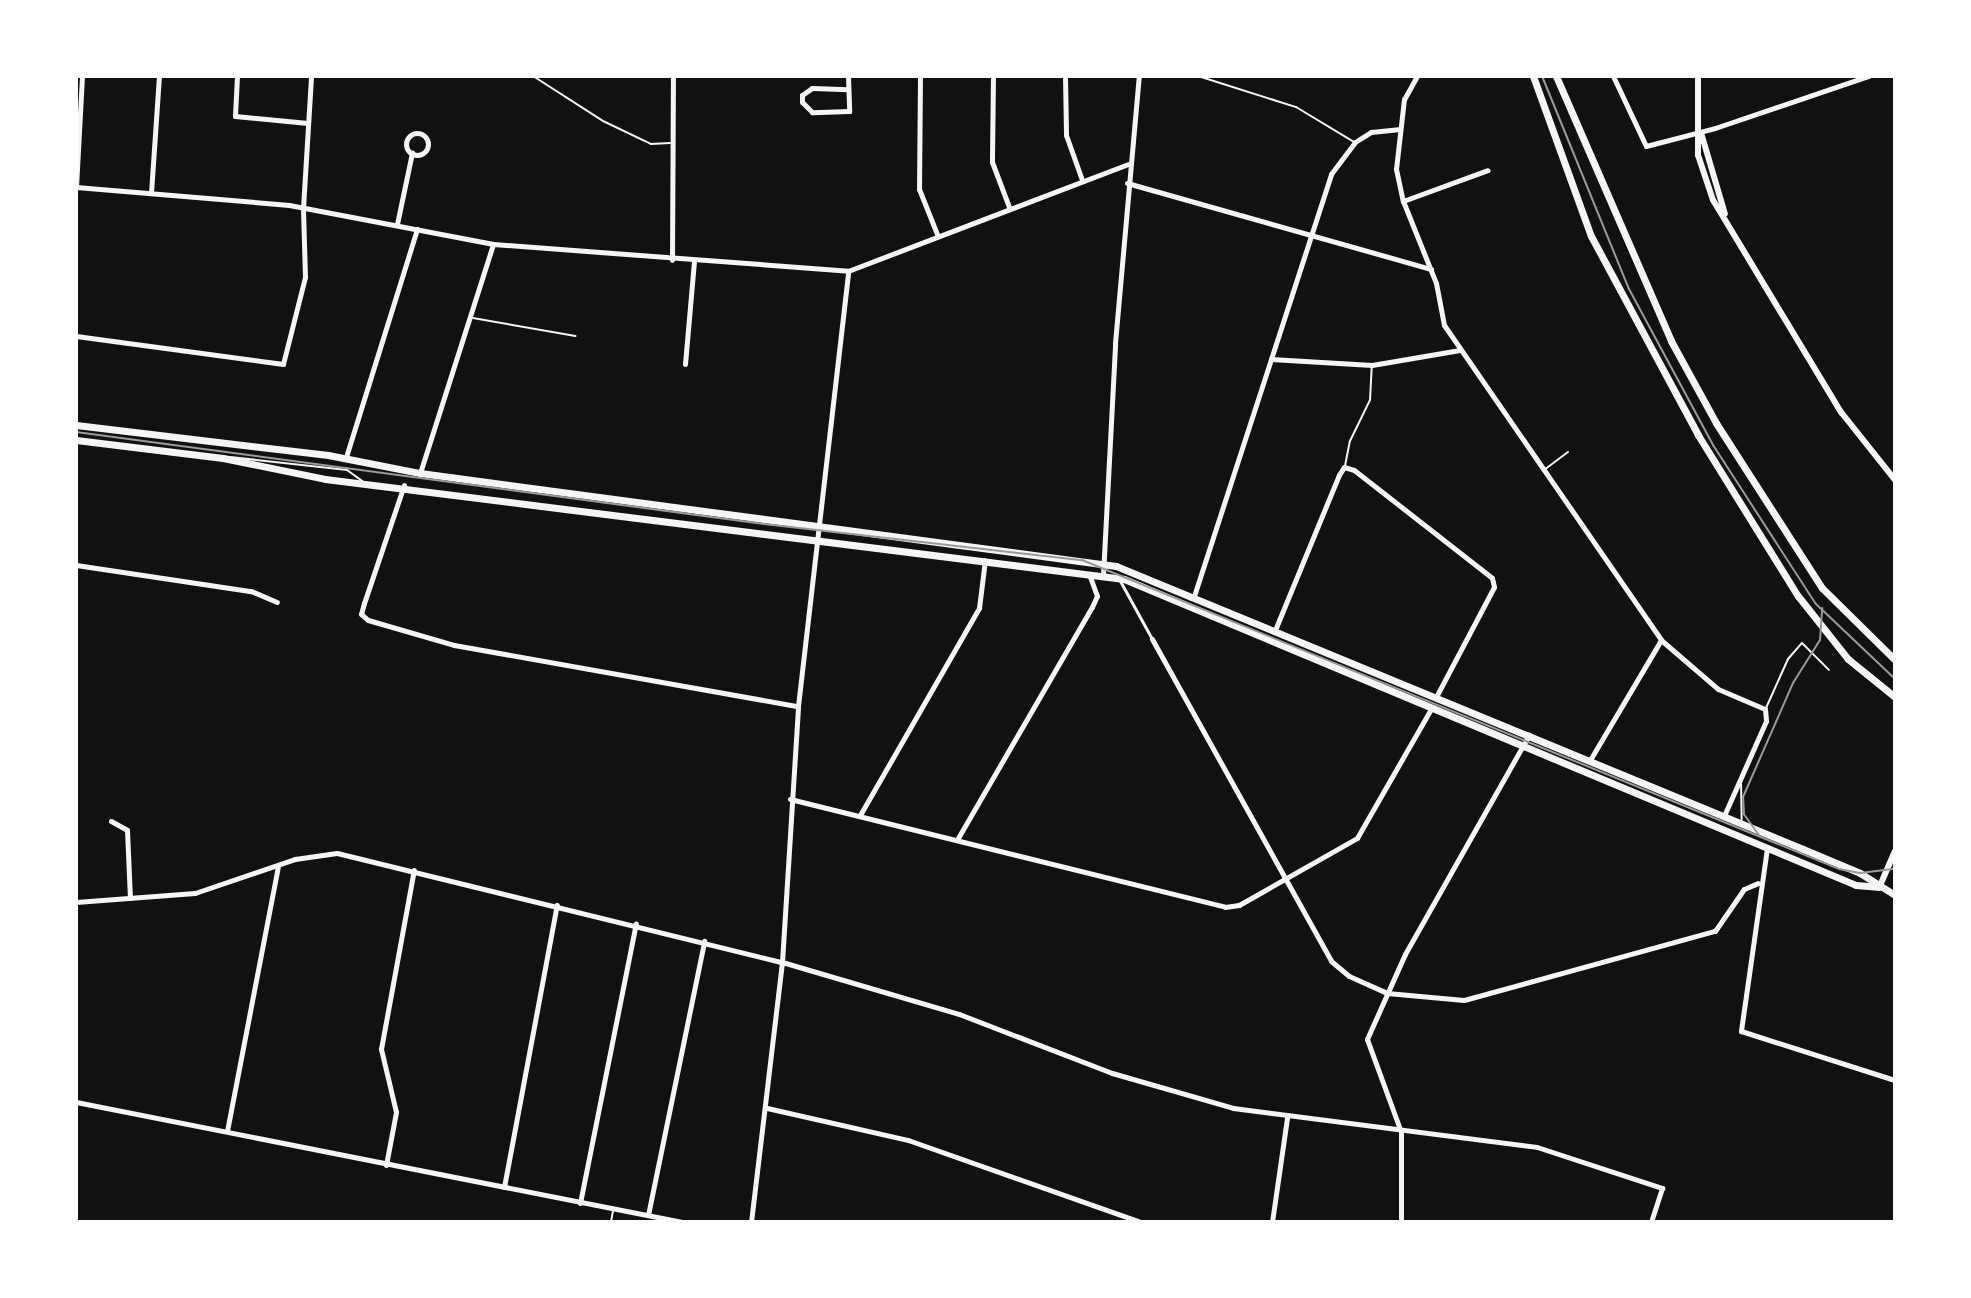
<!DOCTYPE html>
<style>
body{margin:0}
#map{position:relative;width:1971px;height:1298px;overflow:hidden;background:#111;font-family:Overpass,sans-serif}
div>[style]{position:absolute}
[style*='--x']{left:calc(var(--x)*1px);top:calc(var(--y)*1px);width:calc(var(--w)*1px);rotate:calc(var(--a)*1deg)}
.service>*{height:2px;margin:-1px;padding:0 1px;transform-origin:1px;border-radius:1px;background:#f5f5f5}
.pedestrian>*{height:3px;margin:-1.5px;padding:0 1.5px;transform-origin:1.5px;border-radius:1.5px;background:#f5f5f5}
.minor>*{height:5px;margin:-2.5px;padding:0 2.5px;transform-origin:2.5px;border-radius:2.5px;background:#f5f5f5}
.minor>.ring{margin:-2.5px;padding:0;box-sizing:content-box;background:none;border:5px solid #f5f5f5;border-radius:50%}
.tertiary>*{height:6px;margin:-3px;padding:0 3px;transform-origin:3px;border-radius:3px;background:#f5f5f5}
.secondary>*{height:7px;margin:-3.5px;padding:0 3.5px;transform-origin:3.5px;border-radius:3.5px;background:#f5f5f5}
.primary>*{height:7px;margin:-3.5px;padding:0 3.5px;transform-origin:3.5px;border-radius:3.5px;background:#f5f5f5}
.tram>*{height:2px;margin:-1px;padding:0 1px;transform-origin:1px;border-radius:1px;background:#9a9a9a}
span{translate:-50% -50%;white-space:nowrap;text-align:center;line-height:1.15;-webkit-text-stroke:6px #fff;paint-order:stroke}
.frame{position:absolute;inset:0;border:78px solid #fff;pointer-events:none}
</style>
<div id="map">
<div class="service">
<i style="--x:533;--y:76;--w:83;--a:32.7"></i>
<i style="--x:603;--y:121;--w:53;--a:25.6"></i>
<i style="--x:651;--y:144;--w:19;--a:-3"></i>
<i style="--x:1198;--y:76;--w:103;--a:17.6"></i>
<i style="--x:1296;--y:107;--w:68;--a:31.1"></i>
<i style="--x:473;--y:318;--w:104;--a:10"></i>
<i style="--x:230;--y:457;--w:118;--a:6.3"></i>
<i style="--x:347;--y:470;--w:19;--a:36"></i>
<i style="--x:1345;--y:466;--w:25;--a:-79"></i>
<i style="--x:1350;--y:441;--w:46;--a:-64"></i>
<i style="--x:1370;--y:400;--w:34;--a:-87"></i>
<i style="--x:1544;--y:470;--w:30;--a:-37"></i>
<i style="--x:1766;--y:708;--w:54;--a:-65.8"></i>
<i style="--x:1788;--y:659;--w:21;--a:-49"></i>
<i style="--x:1802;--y:643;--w:38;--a:45"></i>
<i style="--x:1741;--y:781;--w:39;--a:89"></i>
<i style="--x:611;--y:1222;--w:11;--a:-80"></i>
</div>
<div class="pedestrian">
<i style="--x:1119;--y:579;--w:68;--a:61.2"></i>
</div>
<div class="minor">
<i style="--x:237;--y:76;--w:40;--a:92.9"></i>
<i style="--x:235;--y:116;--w:73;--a:5.5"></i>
<i style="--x:848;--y:76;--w:35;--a:88"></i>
<i style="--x:849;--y:111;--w:37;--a:178"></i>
<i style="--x:812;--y:112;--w:14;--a:-135"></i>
<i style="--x:802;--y:102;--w:7;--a:-90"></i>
<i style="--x:802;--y:95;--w:12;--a:-35"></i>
<i style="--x:812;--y:88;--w:36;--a:2"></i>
<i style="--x:920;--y:76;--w:113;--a:90.5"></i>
<i style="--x:919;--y:189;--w:48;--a:68.2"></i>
<i style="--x:993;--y:76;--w:86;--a:90.7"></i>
<i style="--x:992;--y:162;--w:48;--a:69.3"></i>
<i style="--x:1065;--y:76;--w:59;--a:89"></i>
<i style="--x:1066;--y:135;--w:48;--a:70.4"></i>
<i style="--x:1417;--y:76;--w:26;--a:119"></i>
<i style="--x:1404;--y:99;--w:70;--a:96.5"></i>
<i style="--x:1396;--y:169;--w:33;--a:78"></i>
<i style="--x:1403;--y:201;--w:88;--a:68.1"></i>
<i style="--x:1436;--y:283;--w:43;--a:79.2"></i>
<i style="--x:1444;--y:325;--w:383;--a:55.4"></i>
<i style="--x:1661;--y:640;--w:75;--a:40.7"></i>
<i style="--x:1718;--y:689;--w:51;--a:23.1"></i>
<i style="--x:1765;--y:709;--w:12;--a:85"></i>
<i style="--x:1766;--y:721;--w:104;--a:113.9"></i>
<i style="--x:1613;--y:76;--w:77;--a:64.8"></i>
<i style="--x:1646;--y:146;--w:71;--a:-14.6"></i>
<i style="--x:1715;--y:128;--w:163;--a:-18.7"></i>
<i class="ring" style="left:406px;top:133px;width:17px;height:17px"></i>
<i style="--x:1127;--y:183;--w:316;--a:15.8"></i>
<i style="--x:76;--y:187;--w:214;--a:4.8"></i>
<i style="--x:289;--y:205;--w:208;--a:10.8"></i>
<i style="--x:493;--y:244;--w:356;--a:4.3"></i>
<i style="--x:848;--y:271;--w:300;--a:-20.9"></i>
<i style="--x:76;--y:187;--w:111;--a:-86.9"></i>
<i style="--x:151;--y:193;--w:117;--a:-86.1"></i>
<i style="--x:1403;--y:201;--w:90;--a:-20"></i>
<i style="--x:397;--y:224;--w:73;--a:-78.1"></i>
<i style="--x:672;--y:260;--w:184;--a:-89.7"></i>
<i style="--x:76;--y:336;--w:209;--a:7.7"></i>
<i style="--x:283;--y:364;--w:90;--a:-75.8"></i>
<i style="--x:305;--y:277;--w:69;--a:-91.7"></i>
<i style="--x:303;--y:208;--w:132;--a:-86.5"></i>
<i style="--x:1271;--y:359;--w:101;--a:3.4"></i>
<i style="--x:1372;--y:365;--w:89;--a:-9.7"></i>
<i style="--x:685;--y:364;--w:103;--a:-85"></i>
<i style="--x:346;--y:457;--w:239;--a:-72.7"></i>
<i style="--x:420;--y:473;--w:240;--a:-72.3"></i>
<i style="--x:404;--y:485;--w:125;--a:108.7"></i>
<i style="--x:364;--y:603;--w:11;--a:105"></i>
<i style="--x:361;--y:614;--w:9;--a:41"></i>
<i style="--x:368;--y:620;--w:90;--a:16.2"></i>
<i style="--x:454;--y:645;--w:349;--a:10.1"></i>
<i style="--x:76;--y:565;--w:177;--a:8.5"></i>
<i style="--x:251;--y:591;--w:28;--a:23"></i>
<i style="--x:1103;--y:575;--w:232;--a:-87"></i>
<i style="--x:1115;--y:343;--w:268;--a:-84.9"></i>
<i style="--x:1194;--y:596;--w:444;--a:-72"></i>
<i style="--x:1331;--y:174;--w:40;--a:-53"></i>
<i style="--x:1355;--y:142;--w:19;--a:-32"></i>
<i style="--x:1371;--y:132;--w:27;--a:-6"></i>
<i style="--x:1275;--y:630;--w:168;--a:-67.6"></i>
<i style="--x:1339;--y:475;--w:9;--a:-58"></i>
<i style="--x:1344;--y:467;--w:10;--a:17"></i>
<i style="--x:1354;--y:470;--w:175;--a:38"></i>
<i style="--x:1492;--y:578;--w:9;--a:77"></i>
<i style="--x:1494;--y:587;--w:124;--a:117.8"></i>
<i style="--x:1152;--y:639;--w:368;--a:60.9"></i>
<i style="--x:1331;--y:961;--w:23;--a:40"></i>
<i style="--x:1349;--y:976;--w:42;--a:24.1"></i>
<i style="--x:1387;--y:993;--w:77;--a:5.2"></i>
<i style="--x:1464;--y:1000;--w:260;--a:-15.4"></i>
<i style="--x:1715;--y:931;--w:51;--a:-55.4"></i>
<i style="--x:1744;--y:889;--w:15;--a:-23"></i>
<i style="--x:1590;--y:760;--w:139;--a:-59.4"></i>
<i style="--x:790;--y:799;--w:448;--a:13.9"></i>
<i style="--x:1225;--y:907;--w:14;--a:-8"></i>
<i style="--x:1239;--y:905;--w:136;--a:-29.6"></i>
<i style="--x:1357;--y:838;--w:149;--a:-60.2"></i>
<i style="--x:860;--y:815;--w:239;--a:-60.1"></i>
<i style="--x:979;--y:608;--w:48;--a:-82.9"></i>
<i style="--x:111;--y:821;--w:18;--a:29"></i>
<i style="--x:127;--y:830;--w:68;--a:87.5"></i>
<i style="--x:958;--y:838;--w:267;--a:-59.9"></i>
<i style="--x:1092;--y:607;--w:12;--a:-66"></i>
<i style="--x:1097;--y:596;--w:23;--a:-110"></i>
<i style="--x:1767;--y:848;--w:185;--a:98.1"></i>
<i style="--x:1741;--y:1031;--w:162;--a:17.7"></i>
<i style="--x:76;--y:902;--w:119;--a:-4.3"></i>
<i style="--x:195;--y:893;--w:106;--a:-18.8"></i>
<i style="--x:295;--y:859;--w:42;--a:-8.1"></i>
<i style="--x:337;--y:853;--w:458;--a:13.8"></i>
<i style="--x:782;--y:962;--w:184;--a:16.4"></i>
<i style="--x:959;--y:1014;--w:164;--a:21.1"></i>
<i style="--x:1112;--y:1073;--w:126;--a:16.1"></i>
<i style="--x:1233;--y:1108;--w:306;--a:7.3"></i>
<i style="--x:1537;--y:1147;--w:132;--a:18.2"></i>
<i style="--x:1662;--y:1188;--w:36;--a:108"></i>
<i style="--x:76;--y:1102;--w:618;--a:11.2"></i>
<i style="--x:767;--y:1108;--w:145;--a:12.8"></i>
<i style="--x:908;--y:1140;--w:247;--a:19.4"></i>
<i style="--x:227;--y:1131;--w:270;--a:-79.1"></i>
<i style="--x:386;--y:1165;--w:54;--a:-79.3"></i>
<i style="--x:396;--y:1112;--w:65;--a:-103.4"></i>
<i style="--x:381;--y:1049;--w:182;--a:-79.6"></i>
<i style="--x:504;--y:1187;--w:287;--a:-79.4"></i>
<i style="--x:580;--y:1203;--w:285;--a:-78.7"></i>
<i style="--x:648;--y:1215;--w:280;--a:-78.4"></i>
<i style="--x:751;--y:1222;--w:262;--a:-83.2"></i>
<i style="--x:782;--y:962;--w:256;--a:-86.4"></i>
<i style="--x:798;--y:706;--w:438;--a:-83.4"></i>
<i style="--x:1272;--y:1222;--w:105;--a:-81.8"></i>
<i style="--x:1401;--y:1222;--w:90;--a:-90"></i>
<i style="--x:1401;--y:1132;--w:99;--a:-110.1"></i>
<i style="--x:1367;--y:1039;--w:93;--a:-65.9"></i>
<i style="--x:1405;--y:954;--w:252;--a:-60.5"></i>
</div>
<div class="tertiary">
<i style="--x:1698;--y:76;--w:79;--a:90"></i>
<i style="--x:1698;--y:155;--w:47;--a:71.6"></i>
<i style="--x:1713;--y:200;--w:248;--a:58.9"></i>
<i style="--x:1841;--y:412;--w:87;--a:51.5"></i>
<i style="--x:1702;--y:136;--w:81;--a:73.6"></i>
<i style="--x:1879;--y:888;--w:40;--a:-66.6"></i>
</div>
<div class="secondary">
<i style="--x:76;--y:425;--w:254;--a:6.8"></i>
<i style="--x:328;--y:455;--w:94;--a:11.1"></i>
<i style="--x:420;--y:473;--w:702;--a:7.61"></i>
<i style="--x:1116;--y:566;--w:743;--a:22.39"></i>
<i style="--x:1803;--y:849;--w:62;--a:22.8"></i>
<i style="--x:1860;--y:873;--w:41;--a:32.2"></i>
<i style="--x:76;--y:440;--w:148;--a:7"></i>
<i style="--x:223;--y:458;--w:104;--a:11.6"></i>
<i style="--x:325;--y:479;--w:805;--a:7.13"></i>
<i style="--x:1124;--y:579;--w:793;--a:22.69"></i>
<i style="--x:1856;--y:885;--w:21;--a:5"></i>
</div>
<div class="primary">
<i style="--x:1533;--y:76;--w:170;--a:70.1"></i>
<i style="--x:1591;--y:236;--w:226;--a:61.7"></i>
<i style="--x:1698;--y:435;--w:190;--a:58.2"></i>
<i style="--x:1798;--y:596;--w:80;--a:51.6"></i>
<i style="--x:1848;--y:659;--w:60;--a:39"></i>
<i style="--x:1556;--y:76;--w:289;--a:66.5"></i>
<i style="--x:1671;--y:341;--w:94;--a:61.2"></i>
<i style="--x:1716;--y:423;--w:196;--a:57.3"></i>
<i style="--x:1822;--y:588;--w:103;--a:44.6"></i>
</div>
<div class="tram">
<i style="--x:1542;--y:76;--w:230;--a:67.8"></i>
<i style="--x:1629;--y:289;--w:177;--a:61.7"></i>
<i style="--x:1713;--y:445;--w:189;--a:57.1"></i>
<i style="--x:1816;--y:604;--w:109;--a:43.5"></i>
<i style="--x:76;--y:432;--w:694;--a:7.62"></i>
<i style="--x:764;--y:524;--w:320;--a:6.5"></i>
<i style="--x:1082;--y:560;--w:818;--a:22.2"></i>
<i style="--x:1839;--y:869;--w:21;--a:11"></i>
<i style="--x:1860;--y:873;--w:35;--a:-7"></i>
<i style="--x:1759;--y:835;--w:26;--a:-126"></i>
<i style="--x:1744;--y:814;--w:17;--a:-93"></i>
<i style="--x:1743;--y:797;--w:124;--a:-66.3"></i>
<i style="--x:1793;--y:683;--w:51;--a:-57.9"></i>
<i style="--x:1820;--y:640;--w:32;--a:-86"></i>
</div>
<div class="frame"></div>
</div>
